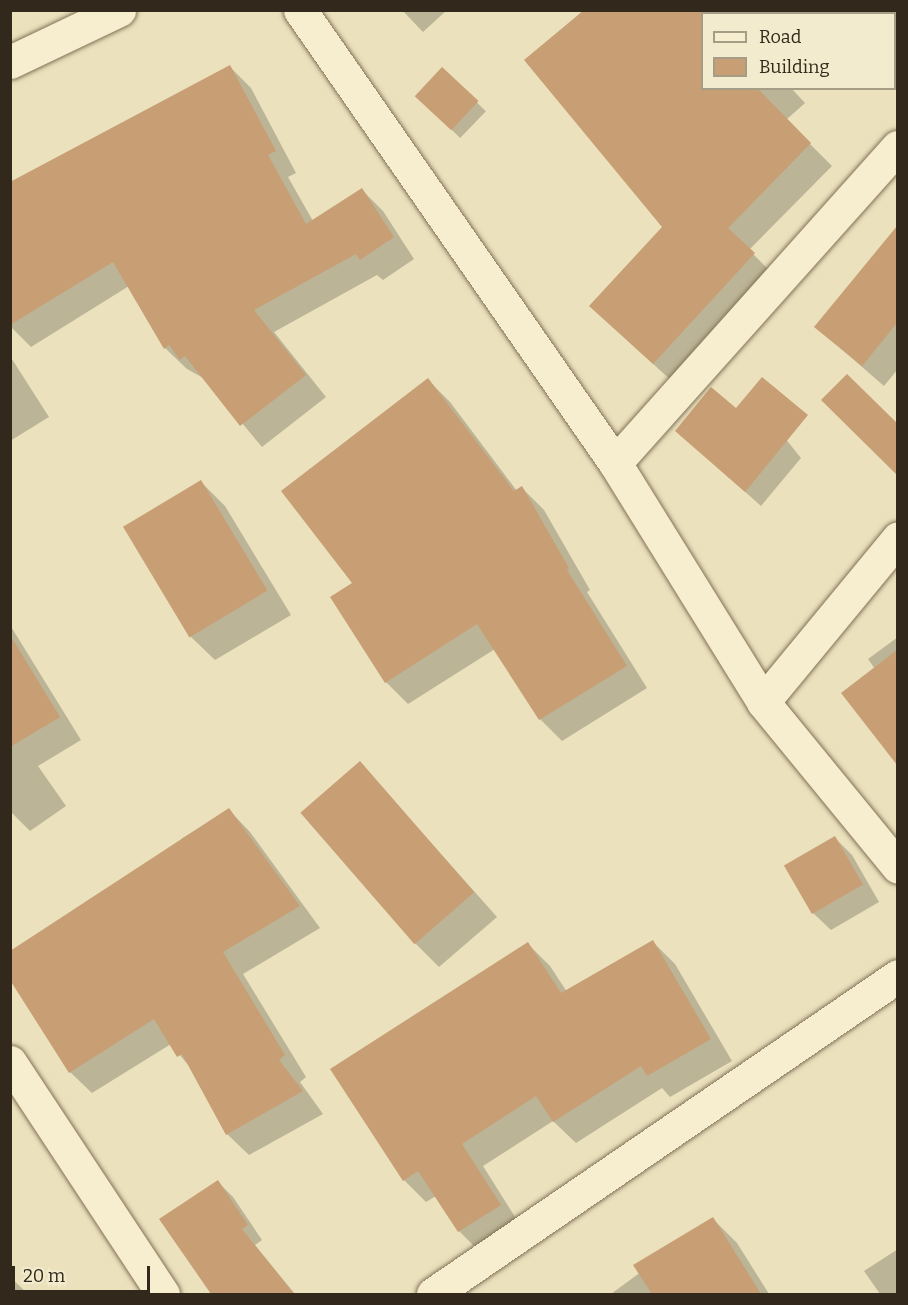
<!DOCTYPE html>
<style>
body{margin:0}
#map{position:relative;width:908px;height:1305px;overflow:hidden;background:#ebe1bd;font-family:Bitter,serif}
div>[style]{position:absolute}
[style*='--x']{left:calc(var(--x)*1px);top:calc(var(--y)*1px);width:calc(var(--w)*1px);rotate:calc(var(--a)*1deg)}
.shadow>*{inset:0;background:#0003;transform-origin:0 0}
.building>*{inset:0;background:#c89e74;transform-origin:0 0}
.roads{filter:drop-shadow(0 0 2px #827257) drop-shadow(0 0 2px #827257)}
.minor>*{height:33px;margin:-16.5px;padding:0 16.5px;transform-origin:16.5px;border-radius:16.5px;background:#f7eed0}
span{translate:-50% -50%;white-space:nowrap;text-align:center;line-height:1.15;-webkit-text-stroke:4.5px #f3ebcd;paint-order:stroke}
.frame{position:absolute;inset:0;border:12px solid #32281b;pointer-events:none}
.legend{position:absolute;left:701px;top:12px;width:195px;height:78px;box-sizing:border-box;background:#f3ebcd;border:2px solid #a69d86;margin:0;padding:8px 10px;list-style:none;font-size:18px;color:#32281b}
.legend li{display:flex;align-items:center;gap:12px;height:30px}
.legend b{width:30px;border:2px solid #a69d86}
.scale{position:absolute;left:12px;top:1266px;width:138px;height:27px;box-sizing:border-box;border:3px solid #32281b;border-top:0;padding-left:8px;font-size:18px;line-height:21px;white-space:nowrap;color:#32281b;-webkit-text-stroke:4px #f3ebcd;paint-order:stroke}
</style>
<div id="map">
<div class="shadow">
<i style="clip-path:polygon(402px 10px,447px 10px,423px 32px)"></i>
<i style="clip-path:polygon(606px 10px,715px 10px,718px 14px,702px 14px,702px 88px,791px 88px,805px 103px,786px 120px,832px 166px,749px 250px,775px 276px,675px 384px,613px 327px,664px 228px)"></i>
<i style="clip-path:polygon(230px 67px,251px 88px,296px 173px,288px 177px,313px 221px,362px 190px,383px 211px,414px 259px,383px 280px,377px 275px,274px 332px,326px 397px,262px 447px,205px 379px,187px 369px,165px 348px,129px 286px,31px 347px,10px 326px,10px 178px,14px 182px)"></i>
<i style="left:442px;top:69px;width:61px;height:37px;rotate:44deg"></i>
<i style="clip-path:polygon(898px 228px,898px 369px,884px 386px,816px 327px)"></i>
<i style="clip-path:polygon(10px 356px,49px 417px,10px 441px)"></i>
<i style="clip-path:polygon(847px 376px,898px 425px,898px 473px,823px 400px)"></i>
<i style="clip-path:polygon(428px 380px,450px 402px,517px 491px,522px 488px,544px 510px,590px 590px,587px 592px,647px 688px,562px 741px,540px 719px,495px 649px,408px 704px,386px 682px,354px 583px)"></i>
<i style="clip-path:polygon(736px 410px,763px 411px,801px 458px,761px 506px,677px 431px)"></i>
<i style="clip-path:polygon(201px 482px,225px 506px,291px 615px,215px 660px,190px 636px)"></i>
<i style="clip-path:polygon(10px 625px,81px 740px,38px 766px,66px 806px,30px 831px,10px 811px)"></i>
<i style="clip-path:polygon(898px 637px,898px 762px,875px 669px,868px 659px)"></i>
<i style="clip-path:polygon(360px 763px,497px 917px,439px 967px,415px 943px)"></i>
<i style="clip-path:polygon(229px 810px,250px 832px,320px 928px,243px 974px,306px 1077px,300px 1082px,323px 1114px,249px 1155px,227px 1134px,193px 1071px,171px 1044px,92px 1093px,70px 1072px,85px 902px,183px 843px,181px 839px)"></i>
<i style="clip-path:polygon(835px 838px,852px 855px,879px 902px,831px 930px,813px 913px)"></i>
<i style="clip-path:polygon(653px 942px,675px 964px,732px 1061px,670px 1097px,662px 1088px,576px 1143px,553px 1121px,483px 1166px,522px 1228px,481px 1253px,459px 1231px,436px 1196px,426px 1202px,404px 1180px,332px 1070px,528px 944px,550px 966px,567px 992px)"></i>
<i style="clip-path:polygon(218px 1182px,233px 1197px,262px 1240px,255px 1245px,295px 1294px,249px 1294px,226px 1264px)"></i>
<i style="clip-path:polygon(713px 1219px,737px 1243px,769px 1294px,611px 1294px)"></i>
<i style="clip-path:polygon(898px 1249px,898px 1294px,880px 1294px,864px 1271px)"></i>
<i style="clip-path:polygon(10px 1277px,26px 1292px,27px 1294px,10px 1294px)"></i>
</div>
<div class="building">
<i style="clip-path:polygon(584px 10px,702px 10px,702px 88px,757px 88px,811px 143px,728px 228px,755px 253px,653px 364px,589px 306px,662px 227px,524px 60px)"></i>
<i style="clip-path:polygon(230px 65px,276px 151px,268px 155px,306px 224px,362px 188px,394px 237px,360px 260px,356px 254px,254px 310px,306px 375px,240px 426px,185px 356px,180px 360px,169px 345px,164px 349px,113px 262px,10px 325px,10px 182px)"></i>
<i style="left:442px;top:67px;width:50px;height:40px;rotate:43deg"></i>
<i style="clip-path:polygon(897px 226px,897px 323px,862px 366px,814px 327px)"></i>
<i style="clip-path:polygon(847px 374px,897px 423px,897px 475px,821px 400px)"></i>
<i style="clip-path:polygon(762px 377px,808px 415px,745px 492px,675px 431px,711px 387px,736px 408px)"></i>
<i style="clip-path:polygon(428px 378px,514px 491px,522px 486px,569px 568px,567px 570px,627px 666px,539px 720px,477px 624px,385px 683px,330px 597px,352px 583px,281px 491px)"></i>
<i style="left:201px;top:480px;width:129px;height:91px;rotate:59deg"></i>
<i style="clip-path:polygon(10px 635px,60px 717px,10px 747px)"></i>
<i style="clip-path:polygon(897px 650px,897px 765px,841px 693px)"></i>
<i style="left:360px;top:761px;width:174px;height:79px;rotate:49deg"></i>
<i style="clip-path:polygon(229px 808px,300px 906px,223px 952px,285px 1055px,279px 1060px,303px 1091px,226px 1135px,182px 1054px,177px 1057px,154px 1019px,69px 1073px,10px 980px,10px 951px)"></i>
<i style="left:835px;top:836px;width:56px;height:59px;rotate:60deg"></i>
<i style="clip-path:polygon(653px 940px,711px 1039px,647px 1076px,641px 1066px,553px 1122px,536px 1096px,462px 1144px,501px 1205px,458px 1232px,418px 1171px,403px 1181px,330px 1069px,528px 942px,561px 993px)"></i>
<i style="clip-path:polygon(218px 1180px,248px 1225px,242px 1229px,294px 1294px,211px 1294px,159px 1219px)"></i>
<i style="clip-path:polygon(713px 1217px,761px 1294px,652px 1294px,633px 1265px)"></i>
</div>
<div class="roads">
<div class="minor">
<i style="--x:300;--y:10;--w:552;--a:55.19"></i>
<i style="--x:615;--y:463;--w:281;--a:58.2"></i>
<i style="--x:763;--y:702;--w:213;--a:50.7"></i>
<i style="--x:10;--y:62;--w:121;--a:-25.5"></i>
<i style="--x:615;--y:463;--w:424;--a:-48.2"></i>
<i style="--x:763;--y:702;--w:212;--a:-50.5"></i>
<i style="--x:10;--y:1062;--w:278;--a:56.6"></i>
<i style="--x:433;--y:1294;--w:563;--a:-34.37"></i>
</div>
</div>
<div class="frame"></div>
<ul class="legend">
<li><b style="height:8px;background:#f7eed0"></b>Road</li>
<li><b style="height:16px;background:#c89e74"></b>Building</li>
</ul>
<div class="scale">20 m</div>
</div>
